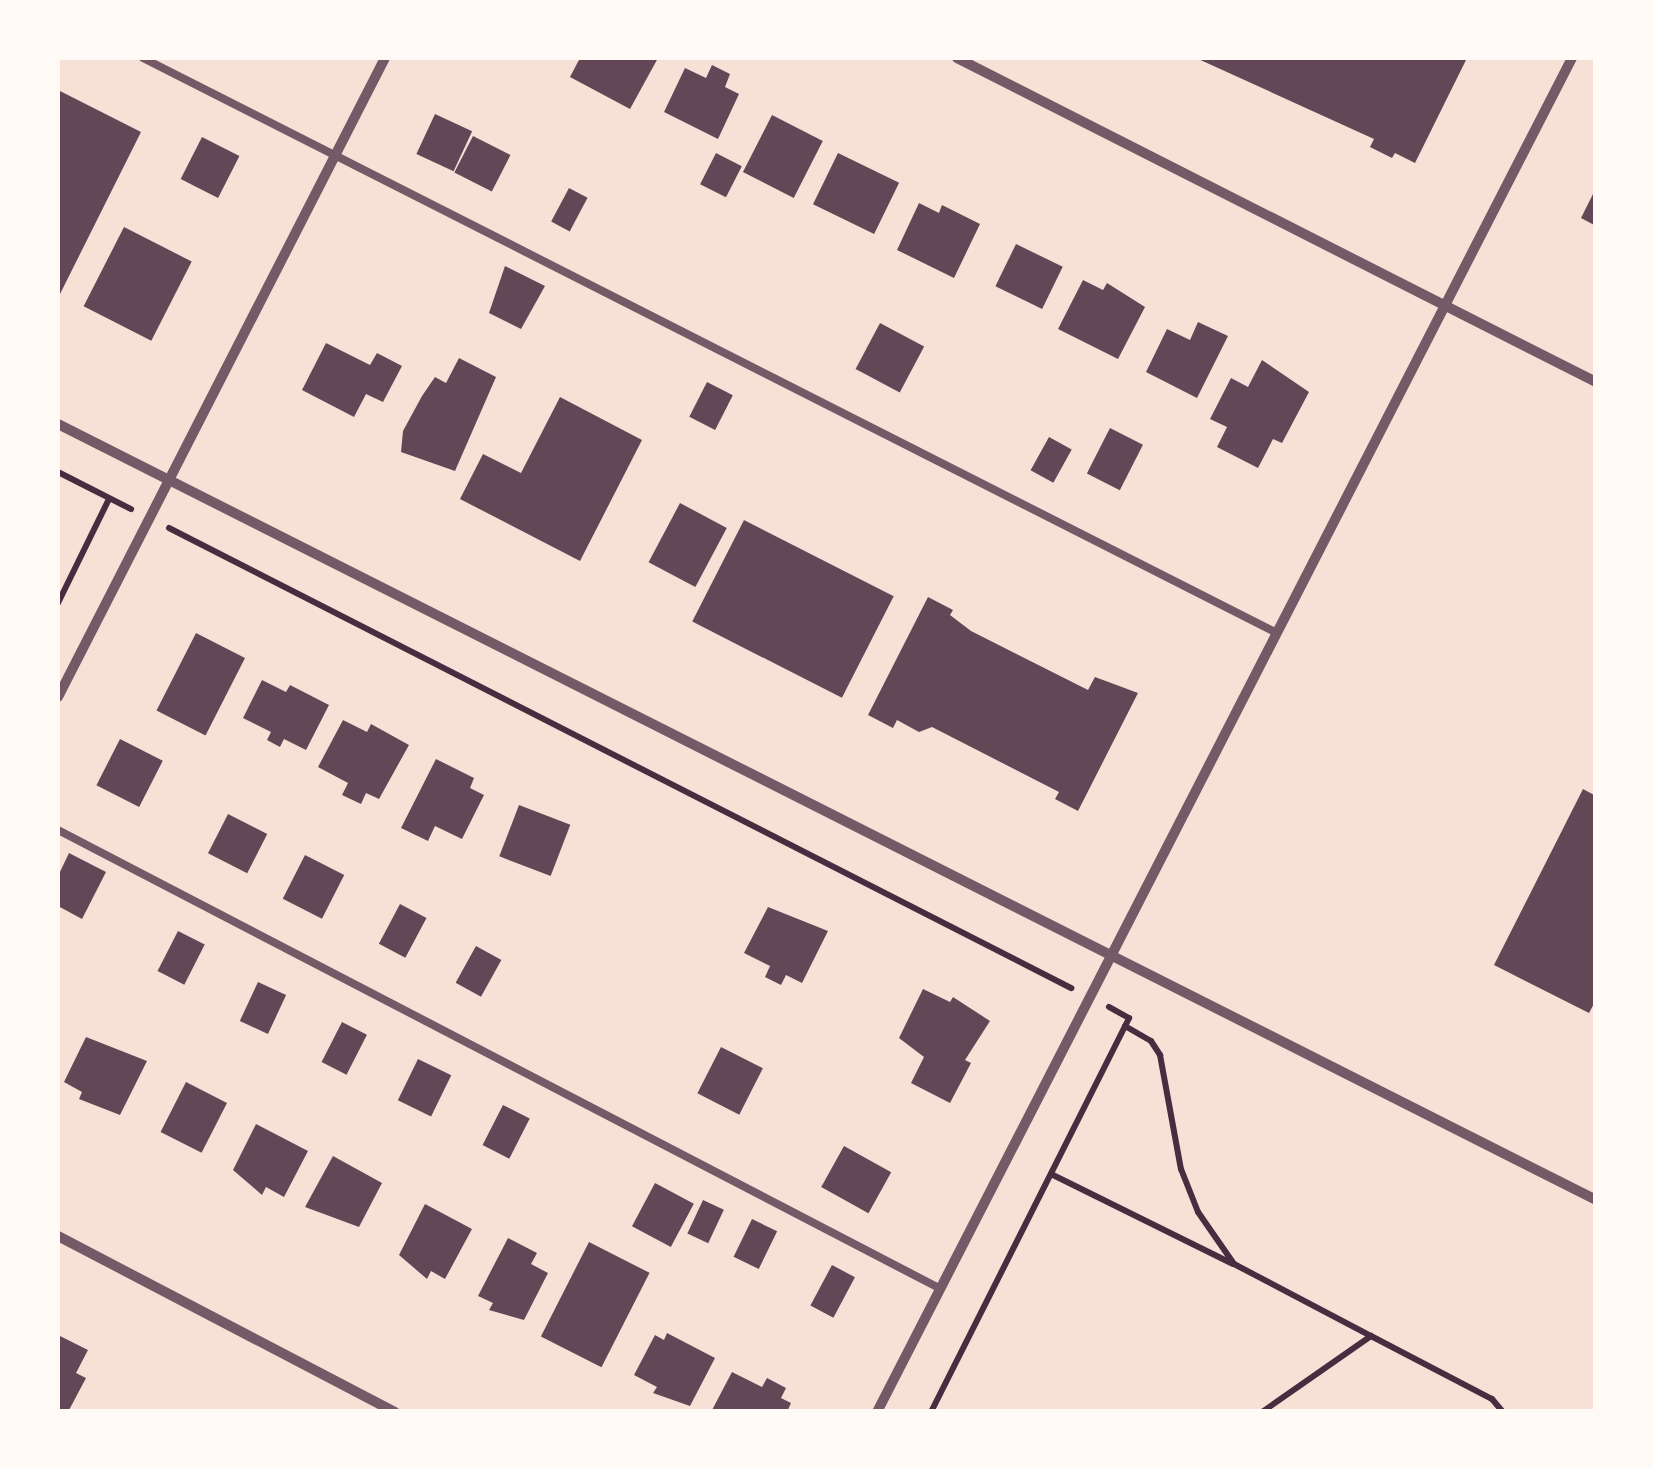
<!DOCTYPE html>
<style>
body{margin:0}
#map{position:relative;width:1653px;height:1469px;overflow:hidden;background:#f7e1d7;font-family:"DM Sans",sans-serif}
div>[style]{position:absolute}
[style*='--x']{left:calc(var(--x)*1px);top:calc(var(--y)*1px);width:calc(var(--w)*1px);rotate:calc(var(--a)*1deg)}
.building>*{inset:0;background:#644757;transform-origin:0 0}
.path>*{height:6px;margin:-3px;padding:0 3px;transform-origin:3px;border-radius:3px;background:#4a2c40}
.service>*{height:8px;margin:-4px;padding:0 4px;transform-origin:4px;border-radius:4px;background:#755966}
.minor>*{height:10px;margin:-5px;padding:0 5px;transform-origin:5px;border-radius:5px;background:#755966}
span{translate:-50% -50%;white-space:nowrap;text-align:center;line-height:1.15;-webkit-text-stroke:10px #fffaf5;paint-order:stroke}
.frame{position:absolute;inset:0;border:60px solid #fffaf5;pointer-events:none}
</style>
<div id="map">
<div class="building">
<i style="clip-path:polygon(580px 58px,658px 58px,630px 109px,570px 77px)"></i>
<i style="clip-path:polygon(1196px 58px,1467px 58px,1415px 163px,1395px 153px,1392px 158px,1370px 147px,1374px 139px)"></i>
<i style="clip-path:polygon(712px 65px,730px 74px,725px 87px,739px 94px,718px 139px,664px 112px,685px 68px,706px 78px)"></i>
<i style="clip-path:polygon(58px 90px,141px 132px,58px 298px)"></i>
<i style="left:435px;top:114px;width:41px;height:44px;rotate:25deg"></i>
<i style="left:772px;top:115px;width:57px;height:64px;rotate:27deg"></i>
<i style="left:473px;top:136px;width:42px;height:41px;rotate:27deg"></i>
<i style="left:202px;top:137px;width:42px;height:47px;rotate:27deg"></i>
<i style="left:716px;top:153px;width:29px;height:35px;rotate:27deg"></i>
<i style="left:838px;top:153px;width:68px;height:57px;rotate:26deg"></i>
<i style="left:569px;top:188px;width:21px;height:38px;rotate:28deg"></i>
<i style="clip-path:polygon(1596px 188px,1596px 226px,1581px 218px)"></i>
<i style="clip-path:polygon(919px 203px,939px 213px,942px 205px,980px 224px,954px 278px,897px 250px)"></i>
<i style="left:124px;top:227px;width:76px;height:89px;rotate:27deg"></i>
<i style="left:1016px;top:244px;width:52px;height:47px;rotate:26deg"></i>
<i style="clip-path:polygon(505px 266px,545px 286px,521px 329px,489px 313px)"></i>
<i style="clip-path:polygon(1083px 280px,1103px 290px,1107px 283px,1145px 307px,1118px 359px,1058px 329px)"></i>
<i style="clip-path:polygon(1198px 322px,1228px 336px,1197px 398px,1146px 372px,1167px 329px,1190px 340px)"></i>
<i style="left:880px;top:323px;width:50px;height:52px;rotate:28deg"></i>
<i style="clip-path:polygon(326px 343px,370px 365px,377px 353px,402px 366px,383px 402px,366px 394px,354px 417px,302px 390px)"></i>
<i style="clip-path:polygon(459px 358px,496px 377px,455px 471px,401px 452px,403px 431px,422px 396px,435px 377px,446px 383px)"></i>
<i style="clip-path:polygon(1262px 360px,1309px 392px,1282px 443px,1273px 439px,1258px 468px,1217px 447px,1227px 427px,1210px 419px,1231px 378px,1248px 387px)"></i>
<i style="left:707px;top:382px;width:29px;height:39px;rotate:27deg"></i>
<i style="clip-path:polygon(560px 397px,642px 440px,580px 561px,460px 499px,483px 454px,521px 473px)"></i>
<i style="left:1110px;top:428px;width:37px;height:51px;rotate:27deg"></i>
<i style="left:1049px;top:437px;width:26px;height:38px;rotate:29deg"></i>
<i style="left:680px;top:503px;width:53px;height:67px;rotate:28deg"></i>
<i style="left:744px;top:520px;width:168px;height:114px;rotate:27deg"></i>
<i style="clip-path:polygon(928px 597px,953px 610px,950px 615px,971px 631px,1088px 690px,1095px 677px,1138px 693px,1078px 811px,1055px 799px,1059px 792px,932px 727px,919px 732px,897px 720px,893px 728px,868px 715px)"></i>
<i style="left:196px;top:633px;width:55px;height:87px;rotate:27deg"></i>
<i style="clip-path:polygon(262px 680px,286px 692px,290px 685px,329px 705px,306px 750px,284px 739px,280px 747px,267px 740px,271px 732px,243px 718px)"></i>
<i style="clip-path:polygon(343px 720px,367px 732px,371px 724px,409px 745px,379px 799px,366px 793px,361px 804px,342px 795px,348px 783px,318px 767px)"></i>
<i style="left:120px;top:739px;width:48px;height:52px;rotate:27deg"></i>
<i style="clip-path:polygon(436px 759px,474px 778px,470px 788px,484px 795px,462px 839px,435px 826px,428px 841px,401px 828px)"></i>
<i style="clip-path:polygon(1583px 789px,1596px 796px,1596px 1000px,1589px 1013px,1494px 965px)"></i>
<i style="left:519px;top:805px;width:55px;height:55px;rotate:21deg"></i>
<i style="left:228px;top:814px;width:44px;height:44px;rotate:27deg"></i>
<i style="clip-path:polygon(69px 853px,106px 872px,82px 919px,58px 906px,58px 876px)"></i>
<i style="left:305px;top:855px;width:44px;height:49px;rotate:27deg"></i>
<i style="left:400px;top:904px;width:30px;height:45px;rotate:28deg"></i>
<i style="clip-path:polygon(768px 907px,828px 931px,802px 983px,786px 975px,781px 985px,765px 977px,770px 966px,744px 953px)"></i>
<i style="left:178px;top:931px;width:30px;height:45px;rotate:27deg"></i>
<i style="left:476px;top:946px;width:29px;height:42px;rotate:29deg"></i>
<i style="left:258px;top:982px;width:31px;height:43px;rotate:25deg"></i>
<i style="clip-path:polygon(923px 989px,950px 1002px,953px 997px,990px 1021px,965px 1060px,971px 1063px,950px 1103px,911px 1083px,924px 1057px,899px 1038px)"></i>
<i style="left:342px;top:1022px;width:28px;height:45px;rotate:27deg"></i>
<i style="clip-path:polygon(86px 1037px,147px 1061px,120px 1115px,79px 1099px,82px 1092px,64px 1082px)"></i>
<i style="left:721px;top:1047px;width:47px;height:52px;rotate:27deg"></i>
<i style="left:418px;top:1059px;width:37px;height:46px;rotate:26deg"></i>
<i style="left:186px;top:1082px;width:46px;height:56px;rotate:27deg"></i>
<i style="left:503px;top:1105px;width:30px;height:45px;rotate:27deg"></i>
<i style="clip-path:polygon(256px 1124px,308px 1151px,284px 1197px,266px 1187px,262px 1195px,233px 1170px)"></i>
<i style="left:844px;top:1146px;width:54px;height:47px;rotate:29deg"></i>
<i style="clip-path:polygon(333px 1156px,382px 1183px,359px 1227px,305px 1207px)"></i>
<i style="left:655px;top:1183px;width:44px;height:49px;rotate:28deg"></i>
<i style="left:703px;top:1200px;width:23px;height:37px;rotate:25deg"></i>
<i style="clip-path:polygon(425px 1204px,472px 1229px,445px 1279px,431px 1271px,427px 1279px,399px 1255px)"></i>
<i style="left:752px;top:1219px;width:28px;height:42px;rotate:26deg"></i>
<i style="clip-path:polygon(508px 1238px,537px 1253px,531px 1264px,548px 1273px,524px 1320px,489px 1310px,493px 1303px,478px 1296px)"></i>
<i style="left:589px;top:1242px;width:68px;height:106px;rotate:27deg"></i>
<i style="left:832px;top:1265px;width:26px;height:46px;rotate:28deg"></i>
<i style="clip-path:polygon(667px 1333px,715px 1358px,690px 1406px,653px 1393px,657px 1387px,634px 1375px,655px 1335px,664px 1340px)"></i>
<i style="clip-path:polygon(58px 1335px,88px 1350px,76px 1373px,86px 1378px,68px 1412px,58px 1410px)"></i>
<i style="clip-path:polygon(732px 1372px,762px 1387px,767px 1378px,786px 1388px,781px 1398px,791px 1403px,787px 1412px,711px 1412px)"></i>
</div>
<div class="path">
<i style="--x:58;--y:472;--w:82;--a:26.9"></i>
<i style="--x:169;--y:528;--w:1013;--a:27.02"></i>
<i style="--x:58;--y:603;--w:116;--a:-63.9"></i>
<i style="--x:1125;--y:1026;--w:30;--a:30"></i>
<i style="--x:1151;--y:1041;--w:17;--a:57"></i>
<i style="--x:1160;--y:1055;--w:116;--a:79.6"></i>
<i style="--x:1181;--y:1169;--w:46;--a:68.4"></i>
<i style="--x:1198;--y:1212;--w:63;--a:55.3"></i>
<i style="--x:1234;--y:1264;--w:155;--a:27.7"></i>
<i style="--x:1371;--y:1336;--w:133;--a:145.1"></i>
<i style="--x:1051;--y:1174;--w:203;--a:26.3"></i>
<i style="--x:1371;--y:1336;--w:136;--a:27.5"></i>
<i style="--x:1492;--y:1399;--w:17;--a:50"></i>
<i style="--x:931;--y:1412;--w:441;--a:-63.3"></i>
<i style="--x:1129;--y:1018;--w:23;--a:-151"></i>
</div>
<div class="service">
<i style="--x:143;--y:58;--w:1269;--a:26.89"></i>
<i style="--x:58;--y:830;--w:993;--a:27.47"></i>
</div>
<div class="minor">
<i style="--x:957;--y:58;--w:716;--a:26.89"></i>
<i style="--x:58;--y:424;--w:1723;--a:26.77"></i>
<i style="--x:58;--y:697;--w:718;--a:-62.9"></i>
<i style="--x:58;--y:1236;--w:380;--a:27.6"></i>
<i style="--x:877;--y:1412;--w:1522;--a:-62.83"></i>
</div>
<div class="frame"></div>
</div>
